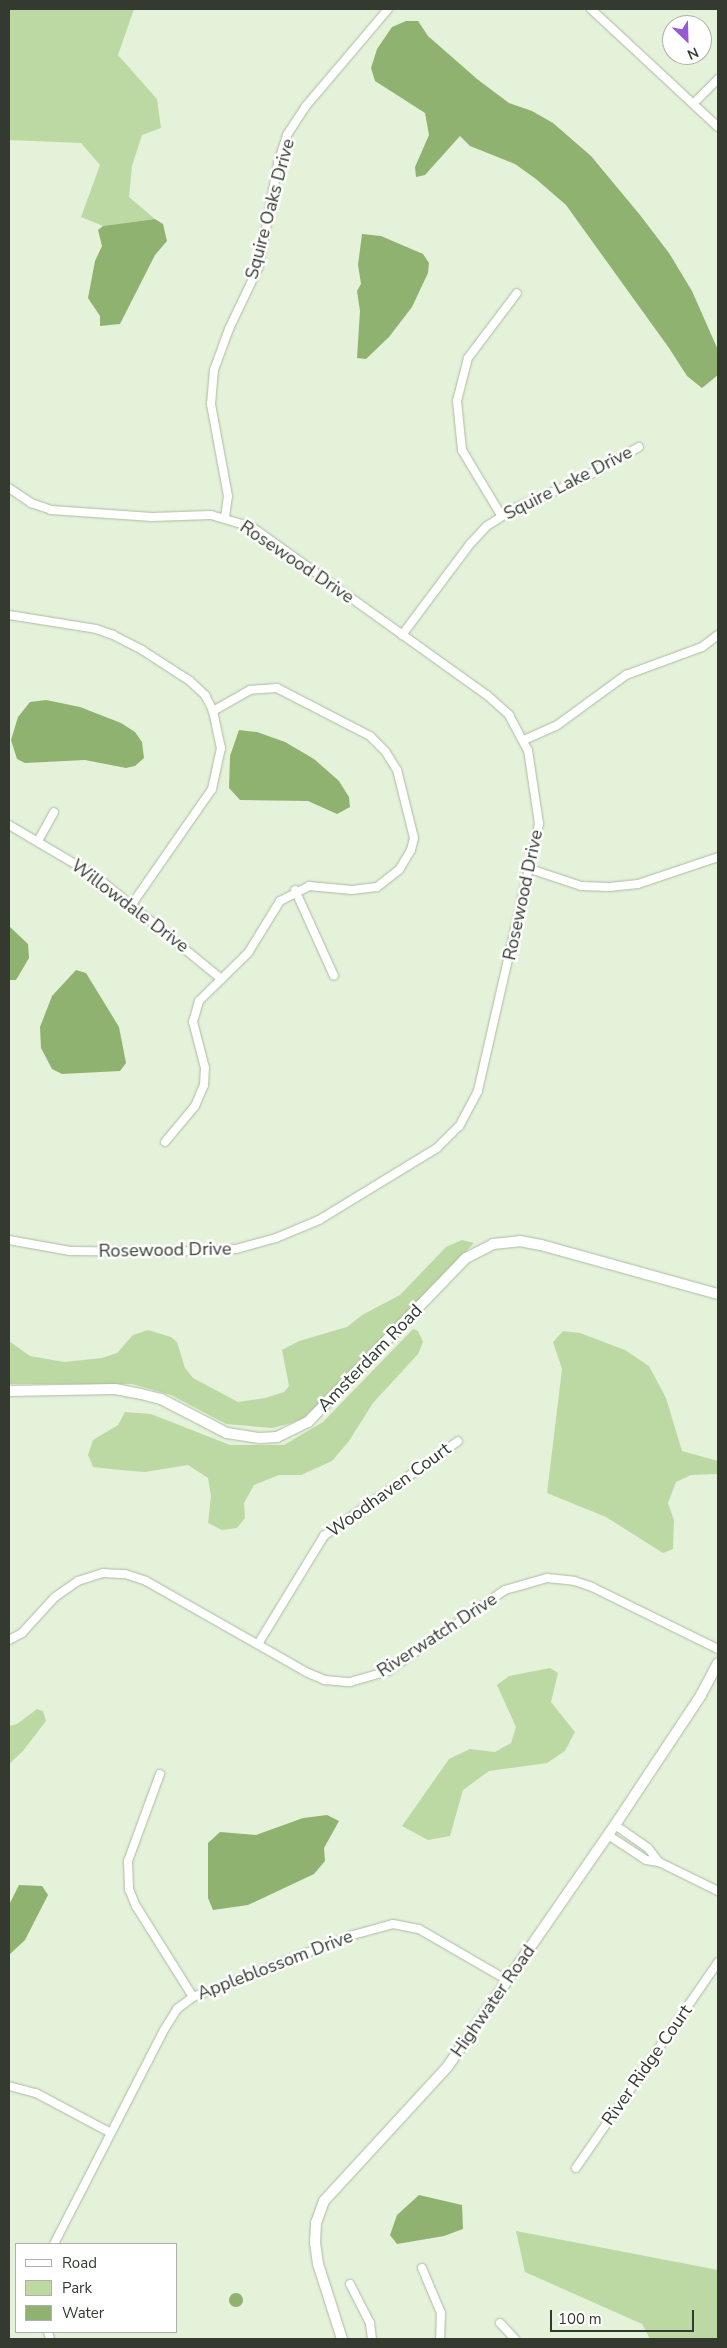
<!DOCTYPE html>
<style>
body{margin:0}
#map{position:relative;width:727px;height:2348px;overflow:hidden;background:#e4f2d9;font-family:"Nunito Sans",sans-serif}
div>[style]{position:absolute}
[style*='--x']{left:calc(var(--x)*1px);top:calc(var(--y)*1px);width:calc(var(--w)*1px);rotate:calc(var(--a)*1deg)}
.green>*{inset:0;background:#bcd9a4}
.water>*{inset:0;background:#8fb271}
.round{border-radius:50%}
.roads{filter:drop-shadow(0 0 1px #adbaa2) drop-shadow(0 0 1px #adbaa2)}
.minor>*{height:8px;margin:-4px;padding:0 4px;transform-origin:4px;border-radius:4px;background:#fff}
.tertiary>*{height:10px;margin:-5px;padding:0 5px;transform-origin:5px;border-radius:5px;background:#fff}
span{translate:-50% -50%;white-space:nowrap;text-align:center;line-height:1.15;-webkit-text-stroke:5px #fff;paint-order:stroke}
.street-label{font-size:18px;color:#343a30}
.frame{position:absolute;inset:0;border:10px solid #343a30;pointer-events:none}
.legend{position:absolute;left:15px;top:2243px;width:162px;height:90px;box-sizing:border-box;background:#fff;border:1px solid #aeb0ac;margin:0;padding:6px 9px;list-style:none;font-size:15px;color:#343a30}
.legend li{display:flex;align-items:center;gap:10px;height:25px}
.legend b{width:25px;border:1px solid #aeb0ac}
.north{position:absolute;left:662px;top:15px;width:50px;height:50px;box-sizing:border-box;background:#fff;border:1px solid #aeb0ac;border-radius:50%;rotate:156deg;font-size:14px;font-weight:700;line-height:20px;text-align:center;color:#343a30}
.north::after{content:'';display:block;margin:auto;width:18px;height:22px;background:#965bd3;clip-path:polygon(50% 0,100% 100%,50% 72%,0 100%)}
.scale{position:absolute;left:550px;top:2310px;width:144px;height:22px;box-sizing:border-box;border:2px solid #343a30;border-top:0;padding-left:6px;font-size:15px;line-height:18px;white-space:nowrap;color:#343a30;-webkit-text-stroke:4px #fff;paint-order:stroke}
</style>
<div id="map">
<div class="green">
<i style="clip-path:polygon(9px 9px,134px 9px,118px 55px,157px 99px,161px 128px,142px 135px,132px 166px,129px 197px,155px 219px,103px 226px,81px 217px,100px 165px,81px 143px,9px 140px)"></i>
<i style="clip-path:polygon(462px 1240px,474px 1243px,327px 1397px,302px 1419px,288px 1424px,272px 1428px,226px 1424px,171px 1395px,132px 1384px,9px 1384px,9px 1341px,30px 1356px,64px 1362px,102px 1358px,117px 1353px,133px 1335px,148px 1330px,171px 1337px,177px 1342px,185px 1368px,193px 1378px,238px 1402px,265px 1398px,284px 1392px,289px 1386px,282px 1350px,299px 1341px,347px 1327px,362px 1315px,400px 1295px,446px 1247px)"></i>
<i style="clip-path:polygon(413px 1329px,418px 1331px,423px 1342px,418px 1354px,373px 1403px,349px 1441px,332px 1461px,301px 1475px,279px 1475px,254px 1485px,244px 1503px,245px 1518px,237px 1528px,222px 1530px,208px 1523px,211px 1496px,208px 1478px,188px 1465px,145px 1472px,120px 1470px,93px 1467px,88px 1455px,93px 1440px,118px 1425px,125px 1412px,151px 1414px,230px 1445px,284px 1445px,323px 1422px)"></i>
<i style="clip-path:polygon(563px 1331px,580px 1333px,625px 1350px,649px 1366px,666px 1398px,682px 1451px,718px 1461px,718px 1474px,691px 1475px,676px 1482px,668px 1503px,674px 1520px,673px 1549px,663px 1553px,606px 1517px,547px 1493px,562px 1369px,553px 1342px)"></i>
<i style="clip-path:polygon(550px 1668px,558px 1673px,551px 1702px,575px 1732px,565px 1751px,547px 1763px,489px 1771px,463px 1790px,450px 1836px,428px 1840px,402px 1826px,449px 1759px,470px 1749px,495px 1752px,511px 1743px,516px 1727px,497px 1685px,509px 1676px)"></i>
<i style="clip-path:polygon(37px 1709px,43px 1711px,46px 1721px,23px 1751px,9px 1764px,9px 1726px,17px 1724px)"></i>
<i style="clip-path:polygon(516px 2231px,718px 2270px,718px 2339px,650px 2339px,642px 2324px,525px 2272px)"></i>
</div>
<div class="water">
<i style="clip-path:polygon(406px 21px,418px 21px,428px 36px,477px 79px,509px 103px,532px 111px,553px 123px,591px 156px,640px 215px,669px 253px,692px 291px,718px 350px,718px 375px,702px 388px,687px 376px,669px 348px,566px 205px,536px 179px,515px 164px,470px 146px,460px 136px,425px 175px,416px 177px,415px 167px,429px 135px,425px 113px,375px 81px,371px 68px,377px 49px,392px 27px)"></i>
<i style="clip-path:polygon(155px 219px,163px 224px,167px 241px,155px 255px,120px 324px,100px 326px,100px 316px,88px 298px,95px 261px,102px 246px,98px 230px,103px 226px)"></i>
<i style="clip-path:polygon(362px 234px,381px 236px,423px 254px,429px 263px,428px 273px,412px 307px,389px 337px,366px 359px,357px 358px,360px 311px,357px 291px,361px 284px,358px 265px)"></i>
<i style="clip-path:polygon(46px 700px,80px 707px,121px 723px,135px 732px,142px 742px,144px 758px,135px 766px,126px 768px,85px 760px,25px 763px,17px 759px,11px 740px,18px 717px,30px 702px)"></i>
<i style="clip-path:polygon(239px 730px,257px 732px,285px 742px,314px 759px,339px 781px,349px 797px,350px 807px,337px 814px,308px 801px,240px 800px,229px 788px,230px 756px)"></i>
<i style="clip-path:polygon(9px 926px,28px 944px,29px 958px,16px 980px,9px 980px)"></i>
<i style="clip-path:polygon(76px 970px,86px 973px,119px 1027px,126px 1063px,120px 1071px,62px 1074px,52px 1069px,41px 1048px,40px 1027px,52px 996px)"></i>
<i style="clip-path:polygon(327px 1815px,339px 1821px,324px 1848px,325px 1861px,314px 1874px,248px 1905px,213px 1910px,208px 1898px,208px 1843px,220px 1832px,256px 1835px,303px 1818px)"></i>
<i style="clip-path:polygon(19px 1885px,42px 1886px,48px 1895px,25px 1940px,9px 1955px,9px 1905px)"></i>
<i style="clip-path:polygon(419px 2195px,462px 2205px,463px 2229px,444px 2236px,397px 2244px,390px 2235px,397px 2215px)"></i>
<i class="round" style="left:229px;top:2293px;width:14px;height:14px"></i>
</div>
<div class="roads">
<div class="minor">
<i style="--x:591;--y:9;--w:173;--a:42.9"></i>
<i style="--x:694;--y:103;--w:34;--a:-45"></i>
<i style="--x:9;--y:488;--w:27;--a:34"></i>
<i style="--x:31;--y:503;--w:21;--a:19"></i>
<i style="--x:51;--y:510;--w:101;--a:4"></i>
<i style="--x:152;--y:517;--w:59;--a:-1.9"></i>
<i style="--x:211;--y:515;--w:43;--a:16.3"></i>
<i style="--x:252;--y:527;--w:289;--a:35.6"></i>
<i style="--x:487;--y:695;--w:30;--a:42"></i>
<i style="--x:509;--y:715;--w:40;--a:62"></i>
<i style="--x:528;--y:750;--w:75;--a:81.5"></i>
<i style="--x:539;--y:824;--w:274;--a:102.9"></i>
<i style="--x:478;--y:1091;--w:40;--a:118"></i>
<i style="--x:459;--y:1126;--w:31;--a:135"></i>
<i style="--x:437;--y:1148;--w:138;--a:148.6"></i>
<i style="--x:319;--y:1220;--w:47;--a:157.3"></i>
<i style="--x:276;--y:1238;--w:41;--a:164.6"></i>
<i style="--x:236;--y:1249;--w:64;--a:177.3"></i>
<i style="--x:172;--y:1252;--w:102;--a:-179.4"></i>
<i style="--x:70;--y:1251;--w:62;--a:-169.8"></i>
<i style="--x:501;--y:515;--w:76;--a:-121"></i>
<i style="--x:462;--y:450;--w:49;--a:-95.8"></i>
<i style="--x:457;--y:401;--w:44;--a:-75.7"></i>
<i style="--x:468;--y:358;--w:81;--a:-53"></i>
<i style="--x:225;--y:517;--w:21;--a:-82"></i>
<i style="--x:228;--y:496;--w:94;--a:-100.5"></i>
<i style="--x:211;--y:404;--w:34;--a:-85"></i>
<i style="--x:214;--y:370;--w:44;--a:-69.9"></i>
<i style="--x:229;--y:329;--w:70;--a:-64.5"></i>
<i style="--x:259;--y:266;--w:105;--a:-79.5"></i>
<i style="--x:278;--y:163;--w:29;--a:-72"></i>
<i style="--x:287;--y:135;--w:33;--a:-57"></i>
<i style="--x:305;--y:107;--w:128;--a:-49.7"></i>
<i style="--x:9;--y:615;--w:88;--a:9.1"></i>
<i style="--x:96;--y:629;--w:18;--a:19"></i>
<i style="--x:113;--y:635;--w:33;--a:27"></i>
<i style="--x:142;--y:650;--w:57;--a:32.9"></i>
<i style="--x:190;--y:681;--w:21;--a:43"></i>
<i style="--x:205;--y:695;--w:18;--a:63"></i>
<i style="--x:213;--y:711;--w:38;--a:78"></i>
<i style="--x:221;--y:748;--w:42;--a:102.4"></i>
<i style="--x:212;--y:789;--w:140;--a:124.8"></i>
<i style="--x:402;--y:635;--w:114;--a:-53.2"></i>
<i style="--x:470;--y:544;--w:25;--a:-47"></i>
<i style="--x:487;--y:526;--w:33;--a:-33"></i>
<i style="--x:515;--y:508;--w:66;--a:-23.1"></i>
<i style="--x:576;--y:482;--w:72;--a:-29.1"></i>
<i style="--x:524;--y:740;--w:35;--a:-24"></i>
<i style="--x:556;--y:726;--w:87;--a:-36.1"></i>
<i style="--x:626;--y:675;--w:81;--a:-20.2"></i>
<i style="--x:702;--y:647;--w:20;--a:-37"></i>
<i style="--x:9;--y:825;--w:102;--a:30.6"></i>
<i style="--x:97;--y:877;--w:161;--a:39.4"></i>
<i style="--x:38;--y:841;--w:33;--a:-61"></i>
<i style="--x:530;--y:869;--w:54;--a:18.4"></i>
<i style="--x:581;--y:886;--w:28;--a:2"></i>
<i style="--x:609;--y:887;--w:29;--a:-6"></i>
<i style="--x:638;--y:884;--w:84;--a:-18.6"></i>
<i style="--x:295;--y:890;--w:94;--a:65.6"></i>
<i style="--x:165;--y:1142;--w:47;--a:-50.2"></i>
<i style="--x:195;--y:1106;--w:23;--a:-67"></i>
<i style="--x:204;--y:1085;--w:17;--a:-87"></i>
<i style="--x:205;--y:1068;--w:48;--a:-104.6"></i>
<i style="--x:193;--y:1022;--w:22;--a:-74"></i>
<i style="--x:199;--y:1001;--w:69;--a:-44.4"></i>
<i style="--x:248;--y:953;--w:61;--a:-58.4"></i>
<i style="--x:280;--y:901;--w:33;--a:-27"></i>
<i style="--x:309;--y:886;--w:43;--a:5.3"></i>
<i style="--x:352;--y:890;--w:25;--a:-7"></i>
<i style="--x:377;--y:887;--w:28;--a:-38"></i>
<i style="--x:399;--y:870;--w:23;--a:-59"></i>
<i style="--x:411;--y:850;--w:12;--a:-76"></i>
<i style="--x:414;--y:838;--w:70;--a:-104"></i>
<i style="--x:397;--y:770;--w:22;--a:-122"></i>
<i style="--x:385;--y:751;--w:21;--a:-135"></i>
<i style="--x:370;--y:736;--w:105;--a:-152.7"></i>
<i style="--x:277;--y:688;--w:27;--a:176"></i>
<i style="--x:250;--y:690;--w:43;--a:150.4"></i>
<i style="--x:9;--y:1640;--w:15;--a:-28"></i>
<i style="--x:22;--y:1633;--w:49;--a:-47.5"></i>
<i style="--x:55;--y:1597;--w:28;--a:-35"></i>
<i style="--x:78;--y:1581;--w:26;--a:-18"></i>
<i style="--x:103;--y:1573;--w:22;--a:3"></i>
<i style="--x:125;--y:1574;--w:22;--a:18"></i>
<i style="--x:146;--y:1581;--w:184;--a:29.6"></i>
<i style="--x:306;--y:1672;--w:21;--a:23"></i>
<i style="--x:325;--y:1680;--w:25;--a:5"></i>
<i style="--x:350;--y:1682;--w:40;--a:-16"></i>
<i style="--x:388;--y:1671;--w:142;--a:-34.7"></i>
<i style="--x:505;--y:1590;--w:44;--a:-15.9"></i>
<i style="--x:547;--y:1578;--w:27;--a:6"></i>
<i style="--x:574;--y:1581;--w:19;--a:18"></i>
<i style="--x:592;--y:1587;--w:140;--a:26.2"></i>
<i style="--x:258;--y:1644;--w:127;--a:-58.6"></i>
<i style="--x:324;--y:1536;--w:164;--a:-35.3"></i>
<i style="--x:160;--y:1774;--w:93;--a:110.2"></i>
<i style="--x:128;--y:1861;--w:28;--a:88"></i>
<i style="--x:129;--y:1889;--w:18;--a:68"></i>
<i style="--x:136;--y:1906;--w:107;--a:57.9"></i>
<i style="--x:615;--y:1825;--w:40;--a:34.9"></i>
<i style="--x:648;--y:1848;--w:18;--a:52"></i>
<i style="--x:608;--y:1835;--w:45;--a:33.3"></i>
<i style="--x:646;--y:1860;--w:13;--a:9"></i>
<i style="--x:659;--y:1862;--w:66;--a:26.2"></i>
<i style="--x:9;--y:2086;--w:28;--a:15"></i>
<i style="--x:36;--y:2093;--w:85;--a:28.1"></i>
<i style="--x:576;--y:2168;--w:250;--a:-55.4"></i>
<i style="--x:54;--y:2244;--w:241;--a:-62.8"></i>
<i style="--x:164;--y:2030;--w:25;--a:-58"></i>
<i style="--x:177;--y:2009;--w:20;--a:-37"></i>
<i style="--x:193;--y:1997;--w:172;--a:-21.2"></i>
<i style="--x:353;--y:1935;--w:41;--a:-15.4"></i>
<i style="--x:393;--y:1924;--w:26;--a:11"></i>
<i style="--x:419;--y:1929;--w:102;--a:30.1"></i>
<i style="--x:422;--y:2268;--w:49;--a:67.1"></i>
<i style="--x:441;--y:2313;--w:26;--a:92"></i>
<i style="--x:350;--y:2284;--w:44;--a:62.9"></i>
<i style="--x:370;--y:2323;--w:16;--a:83"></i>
<i style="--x:500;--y:2323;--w:22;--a:47"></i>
<i style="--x:48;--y:2332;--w:7;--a:74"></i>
</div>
<div class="tertiary">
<i style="--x:9;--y:1391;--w:106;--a:-1.1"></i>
<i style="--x:115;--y:1389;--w:26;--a:11"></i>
<i style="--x:141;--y:1394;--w:21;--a:14"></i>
<i style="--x:161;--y:1399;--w:74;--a:27.3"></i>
<i style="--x:227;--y:1433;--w:33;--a:9"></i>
<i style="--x:260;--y:1438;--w:17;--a:-3"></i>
<i style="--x:277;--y:1437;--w:34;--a:-26"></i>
<i style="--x:308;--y:1422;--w:228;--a:-46.1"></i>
<i style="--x:466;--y:1258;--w:30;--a:-27"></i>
<i style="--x:493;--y:1244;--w:27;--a:-6"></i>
<i style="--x:520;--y:1241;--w:21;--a:11"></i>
<i style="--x:541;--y:1245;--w:184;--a:15.5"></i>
<i style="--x:342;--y:2339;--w:79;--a:-107.7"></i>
<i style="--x:318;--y:2264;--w:21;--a:-98"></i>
<i style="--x:315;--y:2243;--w:20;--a:-87"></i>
<i style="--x:316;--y:2223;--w:23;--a:-70"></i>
<i style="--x:324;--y:2201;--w:183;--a:-47.4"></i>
<i style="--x:448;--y:2066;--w:293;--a:-55.3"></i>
<i style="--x:615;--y:1825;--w:156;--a:-56.5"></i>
<i style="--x:701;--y:1695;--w:36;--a:-62"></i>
</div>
</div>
<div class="street-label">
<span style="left:270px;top:209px;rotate:-75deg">Squire Oaks Drive</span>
<span style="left:568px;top:483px;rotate:-27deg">Squire Lake Drive</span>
<span style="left:297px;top:562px;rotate:34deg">Rosewood Drive</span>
<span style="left:523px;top:895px;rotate:-78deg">Rosewood Drive</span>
<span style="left:130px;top:906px;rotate:37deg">Willowdale Drive</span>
<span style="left:165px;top:1250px;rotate:-1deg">Rosewood Drive</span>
<span style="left:370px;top:1358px;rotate:-46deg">Amsterdam Road</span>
<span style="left:389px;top:1490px;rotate:-36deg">Woodhaven Court</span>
<span style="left:437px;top:1635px;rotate:-33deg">Riverwatch Drive</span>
<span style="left:275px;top:1965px;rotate:-21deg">Appleblossom Drive</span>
<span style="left:493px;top:2001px;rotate:-55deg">Highwater Road</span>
<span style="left:647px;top:2065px;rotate:-55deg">River Ridge Court</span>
</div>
<div class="frame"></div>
<ul class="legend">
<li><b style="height:6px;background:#fff"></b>Road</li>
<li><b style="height:14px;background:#bcd9a4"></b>Park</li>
<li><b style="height:14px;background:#8fb271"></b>Water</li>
</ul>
<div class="north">N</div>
<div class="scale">100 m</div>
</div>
